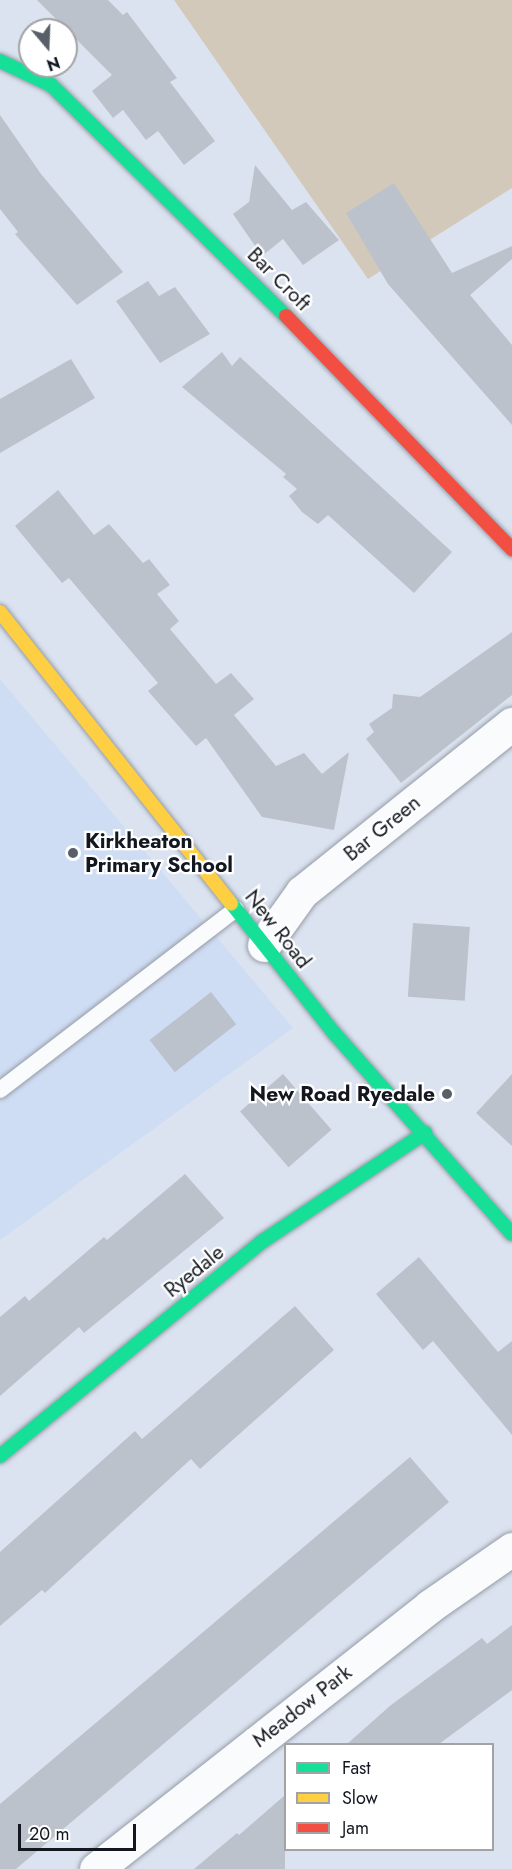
<!DOCTYPE html>
<style>
body{margin:0}
#map{position:relative;width:512px;height:1869px;overflow:hidden;background:#dbe3f0;font-family:Jost,sans-serif}
div>[style]{position:absolute}
[style*='--x']{left:calc(var(--x)*1px);top:calc(var(--y)*1px);width:calc(var(--w)*1px);rotate:calc(var(--a)*1deg)}
.built>*{inset:0;background:#cfddf4}
.green>*{inset:0;background:#d3c9bb}
.building>*{inset:0;background:#bcc2cc;transform-origin:0 0}
.roads{filter:drop-shadow(0 0 2px #969ca6) drop-shadow(0 0 2px #969ca6)}
.lane>*{height:16px;margin:-8px;padding:0 8px;transform-origin:8px;border-radius:8px;background:#fafbfd}
.street>*{height:33px;margin:-16.5px;padding:0 16.5px;transform-origin:16.5px;border-radius:16.5px;background:#fafbfd}
.fast>*{height:14px;margin:-7px;padding:0 7px;transform-origin:7px;border-radius:7px;background:#16e098}
.slow>*{height:14px;margin:-7px;padding:0 7px;transform-origin:7px;border-radius:7px;background:#ffcf43}
.jam>*{height:14px;margin:-7px;padding:0 7px;transform-origin:7px;border-radius:7px;background:#f24e42}
.dots>*{width:16px;height:16px;translate:-50% -50%;box-sizing:border-box;border:3px solid #fff;border-radius:50%}
span{translate:-50% -50%;white-space:nowrap;text-align:center;line-height:1.15;-webkit-text-stroke:4.5px #fff;paint-order:stroke}
.street-label{font-size:21px;color:#131820}
.poi-label{font-size:21px;color:#131820;font-weight:700}
.left{translate:0 -50%;text-align:left}
.right{translate:-100% -50%;text-align:right}
.legend{position:absolute;left:284px;top:1743px;width:210px;height:108px;box-sizing:border-box;background:#fff;border:2px solid #a1a3a6;margin:0;padding:8px 10px;list-style:none;font-size:18px;color:#131820}
.legend li{display:flex;align-items:center;gap:12px;height:30px}
.legend b{width:30px;border:2px solid #a1a3a6}
.north{position:absolute;left:18px;top:18px;width:60px;height:60px;box-sizing:border-box;background:#fff;border:2px solid #a1a3a6;border-radius:50%;rotate:161deg;font-size:16px;font-weight:700;line-height:24px;text-align:center;color:#131820}
.north::after{content:'';display:block;margin:auto;width:21px;height:27px;background:#595f69;clip-path:polygon(50% 0,100% 100%,50% 72%,0 100%)}
.scale{position:absolute;left:18px;top:1824px;width:118px;height:27px;box-sizing:border-box;border:3px solid #131820;border-top:0;padding-left:8px;font-size:18px;line-height:21px;white-space:nowrap;color:#131820;-webkit-text-stroke:4px #fff;paint-order:stroke}
</style>
<div id="map">
<div class="built">
<i style="clip-path:polygon(0 679px,293px 1028px,0 1240px)"></i>
</div>
<div class="green">
<i style="clip-path:polygon(174px 0,512px 0,512px 188px,368px 279px)"></i>
</div>
<div class="building">
<i style="clip-path:polygon(37px 0,108px 0,123px 15px,127px 12px,177px 78px,170px 82px,215px 141px,184px 165px,158px 131px,146px 140px,123px 110px,113px 118px,92px 91px,112px 75px)"></i>
<i style="clip-path:polygon(0 115px,41px 174px,123px 272px,77px 305px,15px 234px,18px 232px,0 209px)"></i>
<i style="clip-path:polygon(255px 165px,292px 210px,306px 202px,339px 240px,303px 265px,283px 239px,262px 256px,233px 214px,249px 202px)"></i>
<i style="clip-path:polygon(394px 183px,452px 273px,512px 246px,512px 259px,470px 295px,512px 345px,512px 425px,388px 284px,346px 213px)"></i>
<i style="clip-path:polygon(148px 281px,159px 296px,175px 287px,210px 334px,160px 363px,116px 301px)"></i>
<i style="clip-path:polygon(222px 352px,232px 366px,240px 357px,452px 552px,414px 593px,328px 515px,318px 524px,302px 512px,289px 496px,297px 489px,283px 477px,286px 474px,182px 387px)"></i>
<i style="clip-path:polygon(71px 359px,95px 398px,0 453px,0 399px)"></i>
<i style="clip-path:polygon(58px 490px,94px 535px,109px 524px,143px 563px,149px 559px,170px 585px,157px 594px,179px 621px,170px 629px,216px 684px,231px 673px,254px 699px,234px 715px,276px 766px,304px 753px,322px 774px,349px 752px,334px 830px,262px 817px,206px 738px,196px 746px,148px 691px,158px 683px,69px 578px,62px 583px,15px 526px)"></i>
<i style="clip-path:polygon(512px 632px,512px 695px,401px 783px,366px 739px,374px 732px,369px 724px,392px 708px,393px 694px,420px 697px)"></i>
<i style="left:413px;top:923px;width:57px;height:74px;rotate:4deg"></i>
<i style="left:211px;top:992px;width:41px;height:78px;rotate:52deg"></i>
<i style="left:283px;top:1074px;width:74px;height:57px;rotate:49deg"></i>
<i style="clip-path:polygon(512px 1074px,512px 1146px,476px 1113px)"></i>
<i style="clip-path:polygon(185px 1174px,224px 1218px,84px 1333px,79px 1327px,0 1396px,0 1317px,25px 1296px,29px 1301px,104px 1237px,107px 1240px)"></i>
<i style="clip-path:polygon(419px 1257px,498px 1352px,512px 1341px,512px 1435px,433px 1341px,423px 1350px,376px 1294px)"></i>
<i style="clip-path:polygon(295px 1306px,334px 1350px,200px 1469px,191px 1459px,45px 1593px,42px 1590px,0 1626px,0 1552px,135px 1431px,142px 1439px)"></i>
<i style="clip-path:polygon(410px 1457px,449px 1502px,16px 1869px,0 1869px,0 1804px)"></i>
<i style="clip-path:polygon(512px 1625px,512px 1690px,439px 1744px,347px 1744px,391px 1705px,482px 1638px,487px 1644px)"></i>
<i style="clip-path:polygon(285px 1795px,285px 1869px,194px 1869px,237px 1833px,239px 1835px)"></i>
</div>
<div class="roads">
<div class="lane">
<i style="--x:0;--y:1090;--w:297;--a:-37.5"></i>
</div>
<div class="street">
<i style="--x:264;--y:945;--w:65;--a:-54.4"></i>
<i style="--x:302;--y:892;--w:269;--a:-38.7"></i>
<i style="--x:96;--y:1869;--w:425;--a:-38.2"></i>
<i style="--x:430;--y:1606;--w:100;--a:-34.8"></i>
</div>
<div class="fast">
<i style="--x:0;--y:61;--w:56;--a:25.2"></i>
<i style="--x:51;--y:85;--w:330;--a:44.5"></i>
<i style="--x:231;--y:903;--w:166;--a:51.6"></i>
<i style="--x:334;--y:1033;--w:268;--a:48.5"></i>
<i style="--x:0;--y:1456;--w:340;--a:-39.3"></i>
<i style="--x:263;--y:1241;--w:195;--a:-33.7"></i>
</div>
<div class="slow">
<i style="--x:0;--y:612;--w:372;--a:51.6"></i>
</div>
<div class="jam">
<i style="--x:286;--y:316;--w:325;--a:45.9"></i>
</div>
</div>
<div class="dots">
<i style="left:73px;top:853px;background:#595f69"></i>
<i style="left:447px;top:1094px;background:#595f69"></i>
</div>
<div class="street-label">
<span style="left:279px;top:279px;rotate:45deg">Bar Croft</span>
<span style="left:382px;top:828px;rotate:-39deg">Bar Green</span>
<span style="left:278px;top:929px;rotate:52deg">New Road</span>
<span style="left:194px;top:1271px;rotate:-39deg">Ryedale</span>
<span style="left:302px;top:1706px;rotate:-38deg">Meadow Park</span>
</div>
<div class="poi-label">
<span class="left" style="left:85px;top:853px">Kirkheaton<br>Primary School</span>
<span class="right" style="left:435px;top:1094px">New Road Ryedale</span>
</div>
<ul class="legend">
<li><b style="height:8px;background:#16e098"></b>Fast</li>
<li><b style="height:8px;background:#ffcf43"></b>Slow</li>
<li><b style="height:8px;background:#f24e42"></b>Jam</li>
</ul>
<div class="north">N</div>
<div class="scale">20 m</div>
</div>
